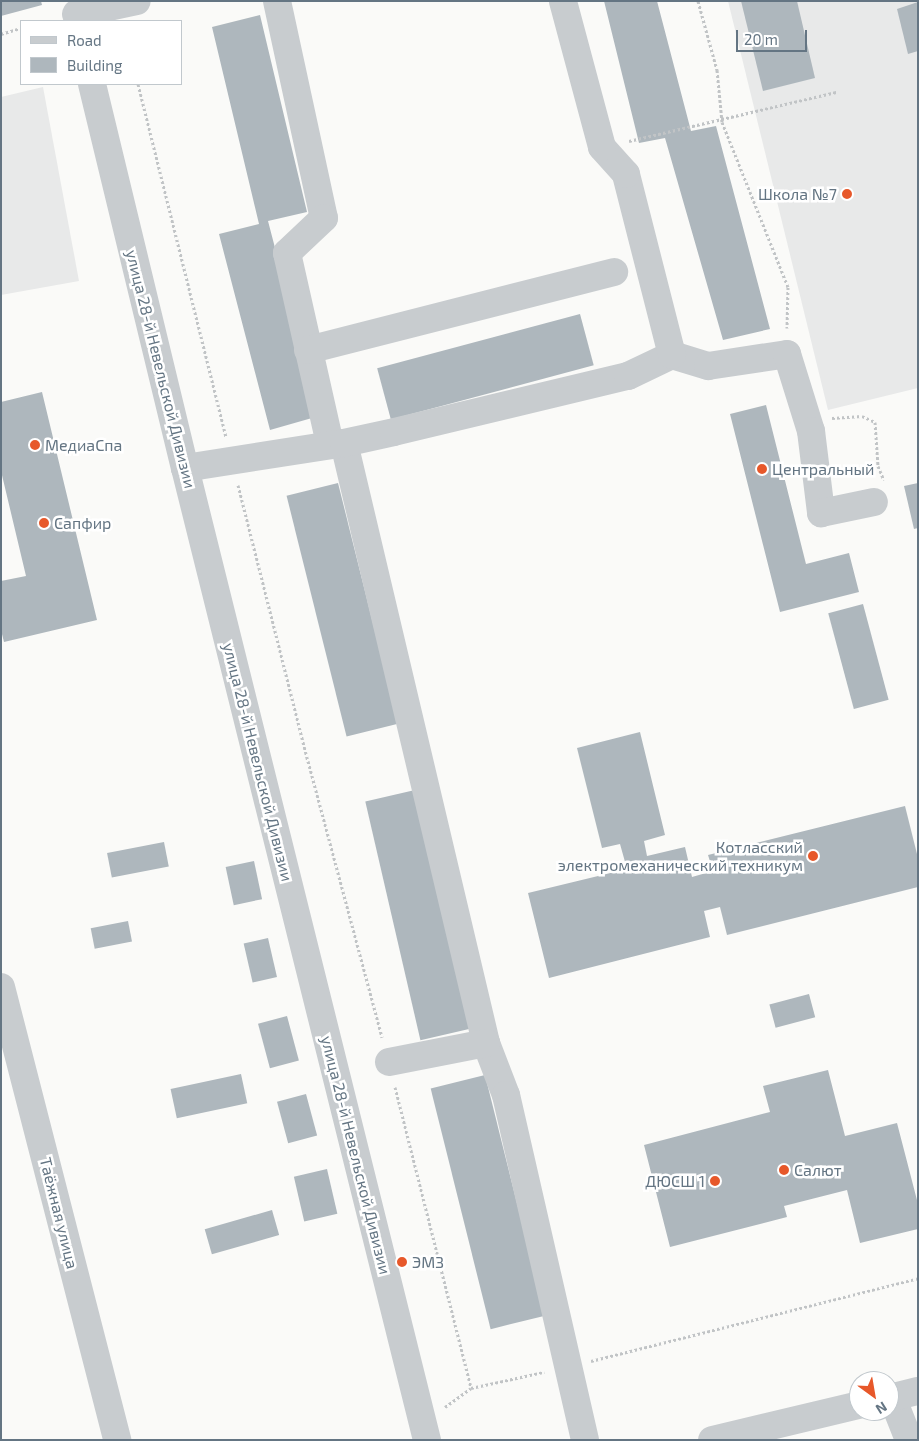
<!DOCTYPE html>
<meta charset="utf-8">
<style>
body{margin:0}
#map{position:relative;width:919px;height:1441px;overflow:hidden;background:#fafaf8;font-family:"Exo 2",sans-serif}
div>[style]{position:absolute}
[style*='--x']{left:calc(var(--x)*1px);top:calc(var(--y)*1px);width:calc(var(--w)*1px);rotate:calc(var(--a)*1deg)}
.built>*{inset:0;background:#e8e9e9}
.building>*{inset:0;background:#aeb7bd;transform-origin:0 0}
.path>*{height:3px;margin-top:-1.5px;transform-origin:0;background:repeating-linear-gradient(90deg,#c1c4c6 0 2.5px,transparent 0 5px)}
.minor>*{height:28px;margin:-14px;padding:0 14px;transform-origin:14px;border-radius:14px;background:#c8cccf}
.dots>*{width:14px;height:14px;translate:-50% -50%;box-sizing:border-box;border:2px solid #fff;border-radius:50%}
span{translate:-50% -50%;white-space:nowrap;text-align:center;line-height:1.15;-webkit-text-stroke:5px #fff;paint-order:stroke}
.poi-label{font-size:16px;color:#647583}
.right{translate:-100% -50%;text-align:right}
.left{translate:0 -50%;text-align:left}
.street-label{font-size:16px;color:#647583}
.frame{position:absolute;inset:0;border:2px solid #647583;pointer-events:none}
.legend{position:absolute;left:20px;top:20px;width:162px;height:65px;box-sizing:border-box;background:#fff;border:1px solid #c1c8cd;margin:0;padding:6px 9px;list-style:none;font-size:15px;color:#647583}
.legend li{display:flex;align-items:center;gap:10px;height:25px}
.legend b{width:25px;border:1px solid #c1c8cd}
.north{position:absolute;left:849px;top:1371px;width:50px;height:50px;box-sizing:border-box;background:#fff;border:1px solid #c1c8cd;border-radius:50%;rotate:148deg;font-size:14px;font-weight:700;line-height:20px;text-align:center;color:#647583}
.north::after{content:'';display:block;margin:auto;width:18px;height:22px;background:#e7582a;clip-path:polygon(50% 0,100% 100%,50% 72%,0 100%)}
.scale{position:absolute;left:736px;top:30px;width:71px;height:22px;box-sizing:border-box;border:2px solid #647583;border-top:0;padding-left:6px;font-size:15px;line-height:18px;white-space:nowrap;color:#647583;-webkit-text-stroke:4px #fff;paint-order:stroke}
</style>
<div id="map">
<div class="built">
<i style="clip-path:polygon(728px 1px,918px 1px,918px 388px,828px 410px)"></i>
<i style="clip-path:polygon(43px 87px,79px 281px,1px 295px,1px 97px)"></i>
</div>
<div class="building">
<i style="clip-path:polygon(1px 1px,41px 1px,42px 5px,1px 16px)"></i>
<i style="clip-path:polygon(604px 1px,657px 1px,691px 131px,716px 126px,770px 329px,723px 340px,665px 138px,639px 143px)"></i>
<i style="clip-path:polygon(741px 1px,797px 1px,815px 78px,763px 91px)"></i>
<i style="clip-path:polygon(918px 2px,918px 51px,908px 54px,897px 9px)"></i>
<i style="clip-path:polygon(260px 15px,307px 212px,268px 221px,319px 416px,270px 430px,219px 234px,259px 224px,212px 27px)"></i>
<i style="left:580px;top:314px;width:53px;height:210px;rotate:75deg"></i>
<i style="clip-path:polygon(42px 392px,97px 620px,4px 642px,1px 630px,1px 581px,26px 576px,1px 471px,1px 402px)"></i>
<i style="clip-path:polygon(766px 405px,806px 564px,849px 553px,859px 592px,780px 612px,730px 414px)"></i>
<i style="left:338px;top:483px;width:248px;height:53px;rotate:76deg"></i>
<i style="clip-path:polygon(918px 483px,918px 528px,914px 529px,904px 486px)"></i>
<i style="left:863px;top:604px;width:99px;height:36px;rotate:75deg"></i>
<i style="clip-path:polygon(640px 732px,665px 835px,644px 841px,647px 856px,685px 847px,692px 877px,713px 871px,708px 855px,905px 806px,918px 858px,918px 887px,727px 935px,720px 907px,704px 911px,710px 937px,549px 978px,528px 893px,627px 869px,620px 844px,602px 848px,577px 748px)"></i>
<i style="left:415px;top:790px;width:245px;height:51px;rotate:77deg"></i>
<i style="left:164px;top:842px;width:25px;height:58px;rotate:79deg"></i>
<i style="left:254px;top:861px;width:39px;height:29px;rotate:78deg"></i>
<i style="left:128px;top:921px;width:21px;height:38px;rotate:79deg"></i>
<i style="left:268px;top:938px;width:40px;height:25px;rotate:77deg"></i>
<i style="left:809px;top:994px;width:24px;height:41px;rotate:75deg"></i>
<i style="left:287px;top:1016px;width:46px;height:30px;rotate:75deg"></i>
<i style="clip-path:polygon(828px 1070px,845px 1136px,897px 1123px,918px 1204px,918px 1229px,860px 1243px,847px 1190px,784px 1206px,787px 1217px,670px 1247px,644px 1145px,770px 1112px,763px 1086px)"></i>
<i style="left:241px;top:1074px;width:30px;height:72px;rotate:78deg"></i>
<i style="left:485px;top:1075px;width:248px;height:56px;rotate:76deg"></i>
<i style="left:306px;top:1094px;width:43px;height:30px;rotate:75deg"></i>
<i style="left:327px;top:1169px;width:46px;height:34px;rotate:77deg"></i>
<i style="left:272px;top:1210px;width:26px;height:70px;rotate:74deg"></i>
</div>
<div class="path">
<i style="--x:698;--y:1;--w:72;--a:74.6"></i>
<i style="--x:717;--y:70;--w:52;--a:84.5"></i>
<i style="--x:722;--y:122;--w:178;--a:68.2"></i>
<i style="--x:788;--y:287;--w:41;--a:91.4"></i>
<i style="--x:1;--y:34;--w:21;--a:-17"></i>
<i style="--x:138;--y:84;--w:364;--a:76"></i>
<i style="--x:629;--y:141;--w:213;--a:-13.3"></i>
<i style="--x:832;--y:418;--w:30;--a:-4"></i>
<i style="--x:862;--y:416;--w:14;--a:25"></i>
<i style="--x:875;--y:422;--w:44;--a:86.1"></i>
<i style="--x:878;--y:466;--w:15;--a:67"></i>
<i style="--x:238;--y:485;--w:285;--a:75.8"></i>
<i style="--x:308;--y:761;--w:286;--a:75"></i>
<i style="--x:395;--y:1087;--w:310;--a:75.8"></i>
<i style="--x:591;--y:1361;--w:337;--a:-14.2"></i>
<i style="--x:445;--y:1407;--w:32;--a:-36"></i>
<i style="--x:471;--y:1388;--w:75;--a:-12.4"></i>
</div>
<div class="minor">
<i style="--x:277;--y:1;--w:222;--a:77.8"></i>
<i style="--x:324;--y:218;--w:51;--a:136.6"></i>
<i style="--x:287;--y:253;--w:196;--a:77.3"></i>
<i style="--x:76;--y:14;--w:62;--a:-12"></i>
<i style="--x:92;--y:84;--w:395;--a:76.4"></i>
<i style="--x:185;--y:468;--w:1002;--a:76.02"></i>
<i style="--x:308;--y:350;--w:316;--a:-14.3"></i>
<i style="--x:672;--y:355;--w:38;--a:17"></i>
<i style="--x:708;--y:366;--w:80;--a:-8.6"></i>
<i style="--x:787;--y:354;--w:81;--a:72.7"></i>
<i style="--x:811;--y:431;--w:83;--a:83"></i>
<i style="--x:821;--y:513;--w:54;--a:-11.7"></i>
<i style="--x:344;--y:443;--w:617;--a:76.68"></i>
<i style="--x:486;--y:1043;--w:56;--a:69"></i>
<i style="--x:506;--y:1095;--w:354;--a:77.1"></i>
<i style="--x:185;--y:468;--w:161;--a:-8.9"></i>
<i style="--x:344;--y:443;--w:51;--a:-12.4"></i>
<i style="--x:394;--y:432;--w:241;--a:-13.5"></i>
<i style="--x:628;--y:376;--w:49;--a:-25.5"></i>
<i style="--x:672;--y:355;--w:187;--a:-104.3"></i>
<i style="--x:626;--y:174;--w:36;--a:-132"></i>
<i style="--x:602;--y:147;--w:151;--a:-105"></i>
<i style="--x:1;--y:987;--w:468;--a:75.6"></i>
<i style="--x:389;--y:1062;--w:99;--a:-11.1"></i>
<i style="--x:892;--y:1397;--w:46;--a:68.4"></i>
<i style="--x:889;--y:1398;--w:30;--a:-14"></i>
<i style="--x:712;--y:1440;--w:151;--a:-13.4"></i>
</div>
<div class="dots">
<i style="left:847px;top:194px;background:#e7582a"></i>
<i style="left:35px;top:445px;background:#e7582a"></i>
<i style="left:762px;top:469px;background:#e7582a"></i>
<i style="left:44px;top:523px;background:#e7582a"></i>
<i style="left:813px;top:856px;background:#e7582a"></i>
<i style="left:784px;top:1170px;background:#e7582a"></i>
<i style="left:715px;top:1181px;background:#e7582a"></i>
<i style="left:402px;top:1262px;background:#e7582a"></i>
</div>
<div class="poi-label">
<span class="right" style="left:837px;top:194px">Школа №7</span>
<span class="left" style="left:45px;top:445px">МедиаСпа</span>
<span class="left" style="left:772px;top:469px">Центральный</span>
<span class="left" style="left:54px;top:523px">Сапфир</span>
<span class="right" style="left:803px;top:856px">Котласский<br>электромеханический техникум</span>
<span class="left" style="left:794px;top:1170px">Салют</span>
<span class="right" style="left:705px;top:1181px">ДЮСШ 1</span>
<span class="left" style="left:412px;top:1262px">ЭМЗ</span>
</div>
<div class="street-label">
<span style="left:161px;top:369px;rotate:76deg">улица 28-й Невельской Дивизии</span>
<span style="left:258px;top:762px;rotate:76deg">улица 28-й Невельской Дивизии</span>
<span style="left:356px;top:1155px;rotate:76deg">улица 28-й Невельской Дивизии</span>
<span style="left:59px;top:1213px;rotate:76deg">Таёжная улица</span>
</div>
<div class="frame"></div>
<ul class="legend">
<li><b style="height:6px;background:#c8cccf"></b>Road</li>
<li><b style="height:14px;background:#aeb7bd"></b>Building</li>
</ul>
<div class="north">N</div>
<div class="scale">20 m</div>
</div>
